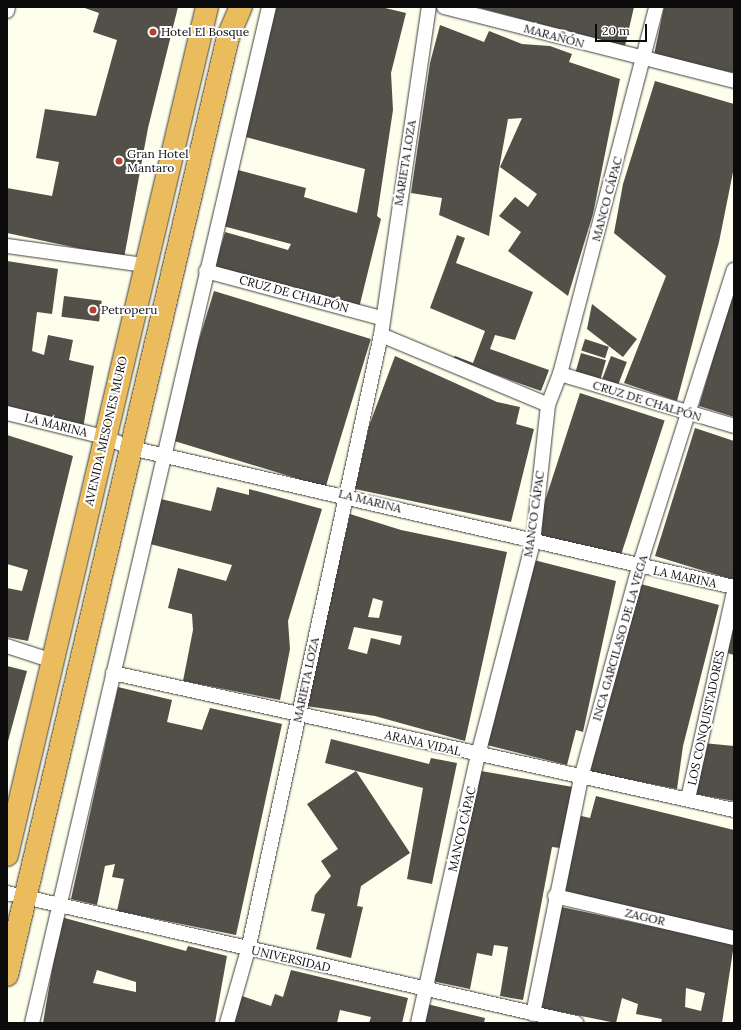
<!DOCTYPE html>
<meta charset="utf-8">
<style>
body{margin:0}
#map{position:relative;width:741px;height:1030px;overflow:hidden;background:#fdfeeb;font-family:Lora,serif}
div>[style]{position:absolute}
[style*='--x']{left:calc(var(--x)*1px);top:calc(var(--y)*1px);width:calc(var(--w)*1px);rotate:calc(var(--a)*1deg)}
.building>*{inset:0;background:#534f49;transform-origin:0 0}
.roads{filter:drop-shadow(0 0 1px #3e3e3e) drop-shadow(0 0 1px #3e3e3e)}
.street>*{height:14px;margin:-7px;padding:0 7px;transform-origin:7px;border-radius:7px;background:#fff}
.highway>*{height:22px;margin:-11px;padding:0 11px;transform-origin:11px;border-radius:11px;background:#eabc5d}
.dots>*{width:11px;height:11px;translate:-50% -50%;box-sizing:border-box;border:2px solid #fff;border-radius:50%}
span{translate:-50% -50%;white-space:nowrap;text-align:center;line-height:1.15;-webkit-text-stroke:4px #fff;paint-order:stroke}
.poi-label{font-size:12px;color:#0b0b0b}
.left{translate:0 -50%;text-align:left}
.street-label{font-size:12px;color:#0b0b0b}
.frame{position:absolute;inset:0;border:8px solid #0b0b0b;pointer-events:none}
.scale{position:absolute;left:595px;top:24px;width:52px;height:18px;box-sizing:border-box;border:2px solid #0b0b0b;border-top:0;padding-left:5px;font-size:12px;line-height:14px;white-space:nowrap;color:#0b0b0b;-webkit-text-stroke:3px #fff;paint-order:stroke}
</style>
<div id="map">
<div class="building">
<i style="clip-path:polygon(82px 7px,178px 7px,148px 128px,124px 258px,7px 233px,7px 188px,52px 196px,59px 162px,36px 158px,45px 109px,96px 116px,117px 40px,93px 32px,99px 13px)"></i>
<i style="clip-path:polygon(275px 7px,381px 7px,406px 13px,391px 73px,393px 110px,377px 216px,381px 219px,359px 308px,215px 267px,225px 232px,288px 250px,291px 244px,223px 226px,238px 170px,306px 188px,304px 197px,357px 213px,365px 169px,242px 136px)"></i>
<i style="clip-path:polygon(476px 7px,634px 7px,625px 46px)"></i>
<i style="clip-path:polygon(664px 7px,734px 7px,734px 73px,654px 55px)"></i>
<i style="clip-path:polygon(440px 25px,484px 42px,489px 31px,522px 44px,550px 46px,572px 54px,569px 62px,620px 79px,593px 214px,568px 296px,508px 251px,521px 232px,499px 216px,515px 197px,528px 207px,537px 194px,500px 167px,522px 118px,508px 119px,499px 169px,489px 236px,439px 215px,442px 198px,411px 193px,430px 63px)"></i>
<i style="clip-path:polygon(655px 81px,734px 104px,734px 167px,719px 242px,677px 401px,624px 383px,666px 276px,614px 233px,623px 184px)"></i>
<i style="clip-path:polygon(457px 235px,465px 238px,456px 263px,533px 292px,515px 340px,495px 335px,490px 349px,549px 370px,541px 391px,452px 359px,455px 356px,473px 363px,485px 331px,430px 308px)"></i>
<i style="clip-path:polygon(7px 261px,58px 269px,52px 314px,37px 312px,32px 351px,44px 355px,48px 335px,73px 340px,69px 360px,94px 366px,83px 428px,7px 409px)"></i>
<i style="clip-path:polygon(734px 288px,734px 417px,699px 406px)"></i>
<i style="left:214px;top:291px;width:164px;height:155px;rotate:17deg"></i>
<i style="left:64px;top:296px;width:38px;height:21px;rotate:7deg"></i>
<i style="clip-path:polygon(592px 304px,637px 339px,623px 357px,587px 329px)"></i>
<i style="left:585px;top:339px;width:25px;height:12px;rotate:18deg"></i>
<i style="left:581px;top:353px;width:26px;height:21px;rotate:16deg"></i>
<i style="clip-path:polygon(395px 356px,497px 402px,520px 407px,516px 424px,534px 429px,511px 522px,355px 489px,369px 426px)"></i>
<i style="left:611px;top:356px;width:17px;height:24px;rotate:21deg"></i>
<i style="left:580px;top:393px;width:89px;height:152px;rotate:18deg"></i>
<i style="clip-path:polygon(695px 428px,734px 441px,734px 580px,655px 556px)"></i>
<i style="clip-path:polygon(7px 435px,73px 456px,28px 641px,7px 637px,7px 588px,22px 591px,28px 570px,7px 564px)"></i>
<i style="clip-path:polygon(217px 487px,249px 495px,249px 489px,322px 509px,288px 621px,290px 649px,280px 700px,183px 681px,193px 630px,192px 614px,168px 608px,178px 568px,226px 581px,232px 565px,150px 544px,161px 499px,211px 511px)"></i>
<i style="clip-path:polygon(evenodd,350px 514px,401px 530px,507px 552px,465px 741px,375px 716px,306px 706px,350px 514px,373px 598px,383px 601px,379px 618px,368px 617px,373px 598px,350px 514px,354px 627px,402px 636px,400px 645px,371px 638px,367px 654px,348px 649px,354px 627px)"></i>
<i style="clip-path:polygon(534px 560px,616px 581px,583px 732px,576px 730px,567px 765px,487px 745px)"></i>
<i style="clip-path:polygon(637px 583px,719px 605px,683px 746px,677px 789px,590px 772px)"></i>
<i style="clip-path:polygon(734px 615px,734px 655px,724px 652px)"></i>
<i style="clip-path:polygon(7px 666px,27px 671px,7px 745px)"></i>
<i style="clip-path:polygon(118px 687px,172px 700px,167px 722px,202px 730px,210px 708px,282px 724px,236px 935px,117px 911px,124px 879px,112px 877px,115px 864px,105px 866px,97px 905px,71px 899px)"></i>
<i style="clip-path:polygon(331px 739px,429px 764px,431px 758px,457px 763px,432px 884px,407px 879px,423px 788px,325px 763px)"></i>
<i style="clip-path:polygon(703px 743px,734px 746px,734px 801px,695px 794px)"></i>
<i style="clip-path:polygon(356px 771px,410px 853px,361px 886px,357px 906px,363px 907px,351px 958px,316px 949px,325px 914px,311px 911px,315px 895px,331px 876px,321px 861px,338px 849px,307px 804px)"></i>
<i style="clip-path:polygon(481px 771px,573px 787px,560px 848px,552px 847px,523px 1000px,500px 996px,508px 947px,494px 945px,492px 956px,477px 953px,470px 989px,432px 981px)"></i>
<i style="clip-path:polygon(596px 796px,734px 830px,734px 931px,559px 894px,577px 815px,590px 818px)"></i>
<i style="clip-path:polygon(evenodd,557px 906px,734px 944px,722px 1023px,661px 1023px,662px 1019px,636px 1014px,638px 1004px,622px 998px,616px 1023px,536px 1007px,557px 906px,686px 988px,705px 993px,701px 1011px,685px 1007px,686px 988px)"></i>
<i style="clip-path:polygon(evenodd,61px 917px,186px 951px,188px 946px,227px 956px,215px 1023px,43px 1023px,61px 917px,97px 970px,136px 982px,136px 992px,93px 983px,97px 970px)"></i>
<i style="clip-path:polygon(291px 970px,408px 998px,402px 1023px,369px 1023px,371px 1017px,340px 1010px,337px 1023px,234px 1022px,242px 996px,271px 1006px,275px 994px,283px 997px)"></i>
<i style="clip-path:polygon(427px 1004px,485px 1018px,484px 1023px,423px 1023px)"></i>
</div>
<div class="roads">
<div class="street">
<i style="--x:444;--y:7;--w:299;--a:14.3"></i>
<i style="--x:7;--y:11;--w:4;--a:-76"></i>
<i style="--x:7;--y:246;--w:138;--a:7.9"></i>
<i style="--x:206;--y:271;--w:182;--a:15"></i>
<i style="--x:381;--y:335;--w:181;--a:22.7"></i>
<i style="--x:560;--y:374;--w:182;--a:16.6"></i>
<i style="--x:7;--y:413;--w:100;--a:13.9"></i>
<i style="--x:104;--y:437;--w:29;--a:22"></i>
<i style="--x:131;--y:448;--w:619;--a:12.98"></i>
<i style="--x:7;--y:646;--w:48;--a:18.1"></i>
<i style="--x:113;--y:673;--w:636;--a:12.44"></i>
<i style="--x:688;--y:799;--w:213;--a:-77.5"></i>
<i style="--x:7;--y:893;--w:584;--a:12.87"></i>
<i style="--x:555;--y:896;--w:184;--a:13.2"></i>
<i style="--x:533;--y:1014;--w:245;--a:-78.5"></i>
<i style="--x:582;--y:774;--w:215;--a:-74.6"></i>
<i style="--x:639;--y:567;--w:312;--a:-72.3"></i>
<i style="--x:32;--y:1023;--w:1043;--a:-76.87"></i>
<i style="--x:227;--y:1023;--w:76;--a:-74"></i>
<i style="--x:248;--y:950;--w:629;--a:-77.8"></i>
<i style="--x:381;--y:335;--w:331;--a:-81.7"></i>
<i style="--x:418;--y:1023;--w:275;--a:-77.4"></i>
<i style="--x:478;--y:755;--w:219;--a:-75.5"></i>
<i style="--x:533;--y:543;--w:139;--a:-83.8"></i>
<i style="--x:548;--y:405;--w:33;--a:-69"></i>
<i style="--x:560;--y:374;--w:379;--a:-75.3"></i>
</div>
<div class="highway">
<i style="--x:7;--y:855;--w:871;--a:-76.73"></i>
<i style="--x:7;--y:975;--w:964;--a:-76.74"></i>
<i style="--x:228;--y:37;--w:33;--a:-67"></i>
</div>
</div>
<div class="dots">
<i style="left:153px;top:32px;background:#b1442e"></i>
<i style="left:119px;top:161px;background:#b1442e"></i>
<i style="left:93px;top:310px;background:#b1442e"></i>
</div>
<div class="poi-label">
<span class="left" style="left:161px;top:32px">Hotel El Bosque</span>
<span class="left" style="left:127px;top:161px">Gran Hotel<br>Mantaro</span>
<span class="left" style="left:101px;top:310px">Petroperu</span>
</div>
<div class="street-label">
<span style="left:554px;top:36px;rotate:15deg">MARAÑÓN</span>
<span style="left:405px;top:163px;rotate:-81deg">MARIETA LOZA</span>
<span style="left:607px;top:199px;rotate:-75deg">MANCO CÁPAC</span>
<span style="left:294px;top:294px;rotate:15deg">CRUZ DE CHALPÓN</span>
<span style="left:647px;top:401px;rotate:17deg">CRUZ DE CHALPÓN</span>
<span style="left:56px;top:425px;rotate:14deg">LA MARINA</span>
<span style="left:106px;top:431px;rotate:-77deg">AVENIDA MESONES MURO</span>
<span style="left:370px;top:501px;rotate:14deg">LA MARINA</span>
<span style="left:534px;top:514px;rotate:-82deg">MANCO CÁPAC</span>
<span style="left:685px;top:577px;rotate:12deg">LA MARINA</span>
<span style="left:620px;top:638px;rotate:-74deg">INCA GARCILASO DE LA VEGA</span>
<span style="left:306px;top:680px;rotate:-78deg">MARIETA LOZA</span>
<span style="left:706px;top:718px;rotate:-78deg">LOS CONQUISTADORES</span>
<span style="left:423px;top:743px;rotate:13deg">ARANA VIDAL</span>
<span style="left:462px;top:829px;rotate:-77deg">MANCO CÁPAC</span>
<span style="left:645px;top:917px;rotate:13deg">ZAGOR</span>
<span style="left:291px;top:959px;rotate:13deg">UNIVERSIDAD</span>
</div>
<div class="frame"></div>
<div class="scale">20 m</div>
</div>
